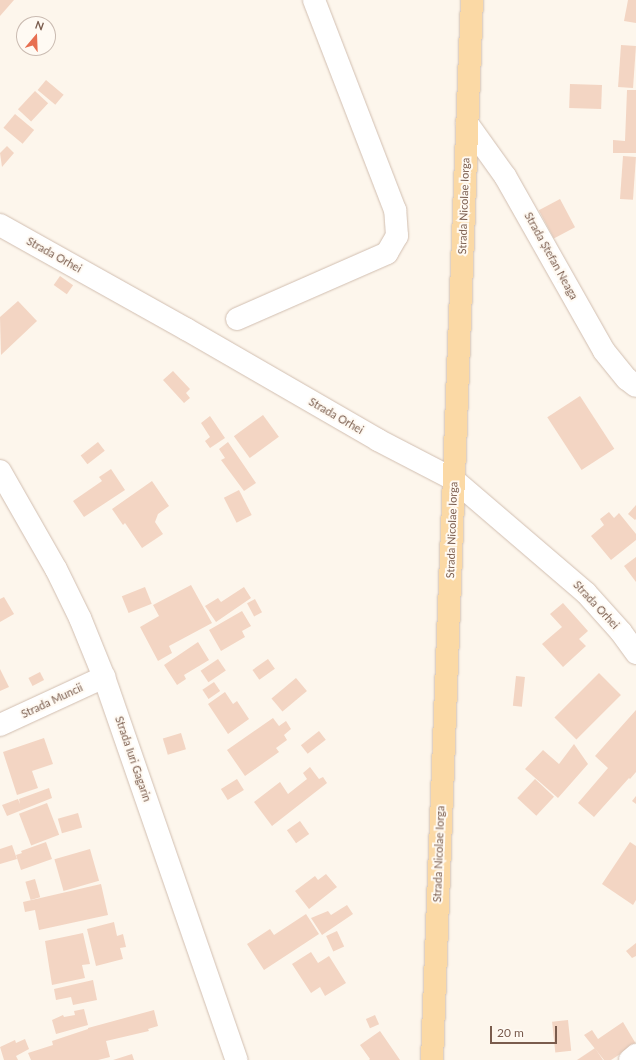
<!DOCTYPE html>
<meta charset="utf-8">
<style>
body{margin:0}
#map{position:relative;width:636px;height:1060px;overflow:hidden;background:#fdf6ec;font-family:Lato,sans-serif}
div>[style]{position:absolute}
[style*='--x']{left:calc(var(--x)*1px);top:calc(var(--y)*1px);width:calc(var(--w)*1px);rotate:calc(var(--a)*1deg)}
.building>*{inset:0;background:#f3d5c3;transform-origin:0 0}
.roads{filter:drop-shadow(0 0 1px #d1beb0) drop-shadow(0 0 1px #d1beb0)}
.minor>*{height:22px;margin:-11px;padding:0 11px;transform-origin:11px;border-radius:11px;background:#fff}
.major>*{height:22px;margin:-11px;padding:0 11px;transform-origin:11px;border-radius:11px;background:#fbd9a5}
span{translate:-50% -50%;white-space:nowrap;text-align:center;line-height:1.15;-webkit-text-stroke:4px #fffaf3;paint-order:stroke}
.street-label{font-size:11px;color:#7a5c4d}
.north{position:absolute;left:16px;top:16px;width:40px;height:40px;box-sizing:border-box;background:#fffaf3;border:1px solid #cabbb1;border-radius:50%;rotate:19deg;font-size:11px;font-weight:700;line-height:16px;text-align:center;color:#7a5c4d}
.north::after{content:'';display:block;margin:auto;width:14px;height:18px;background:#e76f51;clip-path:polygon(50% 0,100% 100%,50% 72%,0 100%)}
.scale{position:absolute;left:490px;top:1026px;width:67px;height:18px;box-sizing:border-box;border:2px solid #7a5c4d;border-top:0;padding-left:5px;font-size:12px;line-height:14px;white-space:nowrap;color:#7a5c4d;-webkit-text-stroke:3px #fffaf3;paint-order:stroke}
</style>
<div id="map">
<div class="building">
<i style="clip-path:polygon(0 0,14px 0,0 16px)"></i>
<i style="clip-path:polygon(628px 0,636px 0,636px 23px,624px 21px)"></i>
<i style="left:621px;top:45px;width:15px;height:42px;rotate:4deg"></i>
<i style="left:46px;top:80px;width:23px;height:13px;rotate:40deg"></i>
<i style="left:570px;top:84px;width:32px;height:24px;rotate:2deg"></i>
<i style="clip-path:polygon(627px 90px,636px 90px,636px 153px,613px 153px,613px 140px,625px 141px)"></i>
<i style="left:35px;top:91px;width:18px;height:25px;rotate:43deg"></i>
<i style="left:15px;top:114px;width:25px;height:18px;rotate:40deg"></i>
<i style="clip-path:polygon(7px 146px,14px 153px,2px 167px,0 153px)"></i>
<i style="left:623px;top:156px;width:13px;height:43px;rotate:4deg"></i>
<i style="left:560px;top:199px;width:32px;height:24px;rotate:62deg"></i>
<i style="left:60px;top:276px;width:16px;height:11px;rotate:35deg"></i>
<i style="clip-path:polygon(18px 301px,37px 321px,1px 355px,0 317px)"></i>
<i style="clip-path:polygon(173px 371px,190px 389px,186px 393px,190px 398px,184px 403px,163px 380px)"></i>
<i style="left:580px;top:396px;width:63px;height:39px;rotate:57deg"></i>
<i style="left:263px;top:415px;width:27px;height:36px;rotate:54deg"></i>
<i style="clip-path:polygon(210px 416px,225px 438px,210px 448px,205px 441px,210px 437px,201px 423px)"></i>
<i style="left:98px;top:442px;width:11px;height:22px;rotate:52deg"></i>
<i style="clip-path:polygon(228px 442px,256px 483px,244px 491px,221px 460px,225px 458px,219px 449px)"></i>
<i style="clip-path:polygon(111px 469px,125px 490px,84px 517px,73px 501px,102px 481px,99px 477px)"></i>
<i style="clip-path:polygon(152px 481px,169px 506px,158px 514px,155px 522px,163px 534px,142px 548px,125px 523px,123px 525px,112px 509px)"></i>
<i style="left:239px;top:490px;width:28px;height:17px;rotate:63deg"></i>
<i style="clip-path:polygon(636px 505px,636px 519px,635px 520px,628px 514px)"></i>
<i style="clip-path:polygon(609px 512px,614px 518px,619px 513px,636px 534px,636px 540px,611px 560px,591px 536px,604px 525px,600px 519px)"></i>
<i style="clip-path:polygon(636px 557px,636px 582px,624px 566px)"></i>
<i style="clip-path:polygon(191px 585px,212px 623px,169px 646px,172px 653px,158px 661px,140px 627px,159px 616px,153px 605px)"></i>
<i style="left:145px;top:587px;width:18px;height:25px;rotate:68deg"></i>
<i style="clip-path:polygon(244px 587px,251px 598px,216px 622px,205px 606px,218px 598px,221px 602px)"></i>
<i style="clip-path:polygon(4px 597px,14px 614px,0 622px,0 599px)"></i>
<i style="left:255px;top:599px;width:15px;height:9px;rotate:62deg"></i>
<i style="clip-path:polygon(563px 603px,588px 631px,579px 639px,586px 646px,563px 667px,542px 644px,562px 627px,550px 614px)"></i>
<i style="clip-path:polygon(242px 611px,251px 626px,242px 631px,245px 637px,221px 651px,209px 630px)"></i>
<i style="clip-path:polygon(198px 642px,209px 660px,184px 675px,186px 679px,177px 685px,164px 665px)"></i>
<i style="left:218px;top:659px;width:14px;height:21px;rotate:56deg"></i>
<i style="left:268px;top:659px;width:12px;height:19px;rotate:55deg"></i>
<i style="clip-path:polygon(0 669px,9px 687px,0 691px)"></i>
<i style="left:40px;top:672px;width:9px;height:13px;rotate:63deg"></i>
<i style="left:599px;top:673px;width:31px;height:63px;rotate:45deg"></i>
<i style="left:516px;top:676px;width:9px;height:30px;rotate:6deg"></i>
<i style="left:296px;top:678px;width:17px;height:32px;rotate:50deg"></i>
<i style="left:214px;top:682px;width:11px;height:14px;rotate:56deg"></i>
<i style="clip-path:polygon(225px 692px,233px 704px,237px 701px,249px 719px,228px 734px,208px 704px)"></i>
<i style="clip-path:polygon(636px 710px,636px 772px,630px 779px,629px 778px,594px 817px,578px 803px,608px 768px,595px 756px)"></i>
<i style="clip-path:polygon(273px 718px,279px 726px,286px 721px,291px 729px,284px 735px,287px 740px,276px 748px,279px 752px,245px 776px,227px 750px)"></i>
<i style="left:319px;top:731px;width:11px;height:23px;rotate:52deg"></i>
<i style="left:181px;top:733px;width:17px;height:19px;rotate:73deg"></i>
<i style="clip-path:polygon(44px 738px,53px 764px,32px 771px,38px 788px,17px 795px,3px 752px)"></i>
<i style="clip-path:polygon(574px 744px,588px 764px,558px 798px,525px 769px,543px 750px,559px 764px)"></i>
<i style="clip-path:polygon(310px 767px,319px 779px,323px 777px,327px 783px,272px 826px,254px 802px,280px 782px,288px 794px,307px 779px,303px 773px)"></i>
<i style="left:237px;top:779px;width:13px;height:19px;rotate:58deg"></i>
<i style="left:535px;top:779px;width:26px;height:26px;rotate:43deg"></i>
<i style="clip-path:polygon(49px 788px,52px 798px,7px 816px,2px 805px,18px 799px,20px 804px,19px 799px)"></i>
<i style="clip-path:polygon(636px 796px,636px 804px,632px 801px)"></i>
<i style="left:47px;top:803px;width:34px;height:30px;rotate:69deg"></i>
<i style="left:78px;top:813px;width:15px;height:21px;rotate:74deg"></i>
<i style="left:300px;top:821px;width:16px;height:16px;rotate:55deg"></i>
<i style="clip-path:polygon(46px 842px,52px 859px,21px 870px,16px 855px,22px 853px,21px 851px)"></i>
<i style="clip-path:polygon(630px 842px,636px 846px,636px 900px,633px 905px,602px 884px)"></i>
<i style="clip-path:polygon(12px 845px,17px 859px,0 864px,0 849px)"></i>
<i style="left:90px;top:849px;width:33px;height:37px;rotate:74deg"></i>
<i style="clip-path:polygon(326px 874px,337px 887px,309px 909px,295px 891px,315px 876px,318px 880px)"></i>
<i style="left:35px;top:879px;width:19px;height:10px;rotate:74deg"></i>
<i style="clip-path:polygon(101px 884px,108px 915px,39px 930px,35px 910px,25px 912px,23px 902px)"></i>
<i style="clip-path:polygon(347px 905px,353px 914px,322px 935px,311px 918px,328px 911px,331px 915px)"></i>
<i style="clip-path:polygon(306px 914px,319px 934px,264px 970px,247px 944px,270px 929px,274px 935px)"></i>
<i style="clip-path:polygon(114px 922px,117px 936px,123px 934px,126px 947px,120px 948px,123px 959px,96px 966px,87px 929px)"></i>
<i style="left:337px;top:931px;width:17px;height:12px;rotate:65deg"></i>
<i style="clip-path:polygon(83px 933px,90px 964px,82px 965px,85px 978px,52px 985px,45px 941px)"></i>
<i style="clip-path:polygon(636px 943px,636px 956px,632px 958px,626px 951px)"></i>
<i style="clip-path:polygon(311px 952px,318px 963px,329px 956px,346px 983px,325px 996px,320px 987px,311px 993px,292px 964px)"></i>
<i style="clip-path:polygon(93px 980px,97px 1000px,73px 1005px,71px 997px,56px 1000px,54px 989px)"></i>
<i style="clip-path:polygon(84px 1009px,88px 1025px,56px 1034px,52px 1020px,63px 1015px,64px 1017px,75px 1015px,74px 1011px)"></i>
<i style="clip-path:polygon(154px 1010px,158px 1026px,148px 1029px,149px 1031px,106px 1041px,110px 1057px,98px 1060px,31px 1060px,28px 1053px,53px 1045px,52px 1041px,88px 1029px,88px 1028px)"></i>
<i style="left:375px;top:1015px;width:10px;height:10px;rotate:66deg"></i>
<i style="left:568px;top:1020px;width:31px;height:16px;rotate:84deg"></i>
<i style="clip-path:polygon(623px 1022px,636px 1044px,611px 1060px,604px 1060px,584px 1035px,592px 1030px,598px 1039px)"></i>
<i style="clip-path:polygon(380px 1031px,400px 1060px,369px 1060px,370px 1059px,360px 1045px)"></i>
<i style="clip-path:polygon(25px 1039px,29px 1049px,16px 1056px,18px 1060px,4px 1060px,0 1047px,15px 1040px,16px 1043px)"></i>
<i style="clip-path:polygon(595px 1048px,603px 1060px,577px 1060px)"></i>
<i style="clip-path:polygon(132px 1054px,134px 1060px,113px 1060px)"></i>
</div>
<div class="roads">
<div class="minor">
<i style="--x:467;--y:123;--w:65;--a:54.4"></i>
<i style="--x:505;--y:176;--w:201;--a:60.5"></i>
<i style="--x:604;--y:351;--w:36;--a:51"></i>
<i style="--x:627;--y:379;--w:11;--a:38"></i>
<i style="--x:0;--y:225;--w:213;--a:29.2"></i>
<i style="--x:186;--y:329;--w:222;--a:30"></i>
<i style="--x:378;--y:440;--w:85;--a:27.5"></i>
<i style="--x:453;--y:479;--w:175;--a:40.6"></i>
<i style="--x:586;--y:593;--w:52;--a:48.1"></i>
<i style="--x:621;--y:632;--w:26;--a:54"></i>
<i style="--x:237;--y:319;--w:164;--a:-23.7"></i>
<i style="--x:387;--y:253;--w:20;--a:-60"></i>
<i style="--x:397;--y:236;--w:26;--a:-94"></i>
<i style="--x:395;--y:210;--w:225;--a:-111.1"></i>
<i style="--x:0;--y:471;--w:113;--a:60.3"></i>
<i style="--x:56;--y:569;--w:55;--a:63.9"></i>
<i style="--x:80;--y:618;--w:64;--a:67.9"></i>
<i style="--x:104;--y:677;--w:405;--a:70.9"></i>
<i style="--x:0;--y:725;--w:115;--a:-24.8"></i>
<i style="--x:630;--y:1060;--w:8;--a:-40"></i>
</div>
<div class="major">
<i style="--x:432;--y:1060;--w:1061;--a:-87.84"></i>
</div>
</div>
<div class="street-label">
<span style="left:464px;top:206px;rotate:-88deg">Strada Nicolae Iorga</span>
<span style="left:54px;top:255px;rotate:29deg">Strada Orhei</span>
<span style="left:551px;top:256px;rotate:61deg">Strada Ștefan Neaga</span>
<span style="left:336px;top:416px;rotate:30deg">Strada Orhei</span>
<span style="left:452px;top:530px;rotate:-88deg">Strada Nicolae Iorga</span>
<span style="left:596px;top:605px;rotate:47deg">Strada Orhei</span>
<span style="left:52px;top:701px;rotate:-25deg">Strada Muncii</span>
<span style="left:133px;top:759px;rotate:71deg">Strada Iuri Gagarin</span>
<span style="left:439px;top:854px;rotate:-88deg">Strada Nicolae Iorga</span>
</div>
<div class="north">N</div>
<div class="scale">20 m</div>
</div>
